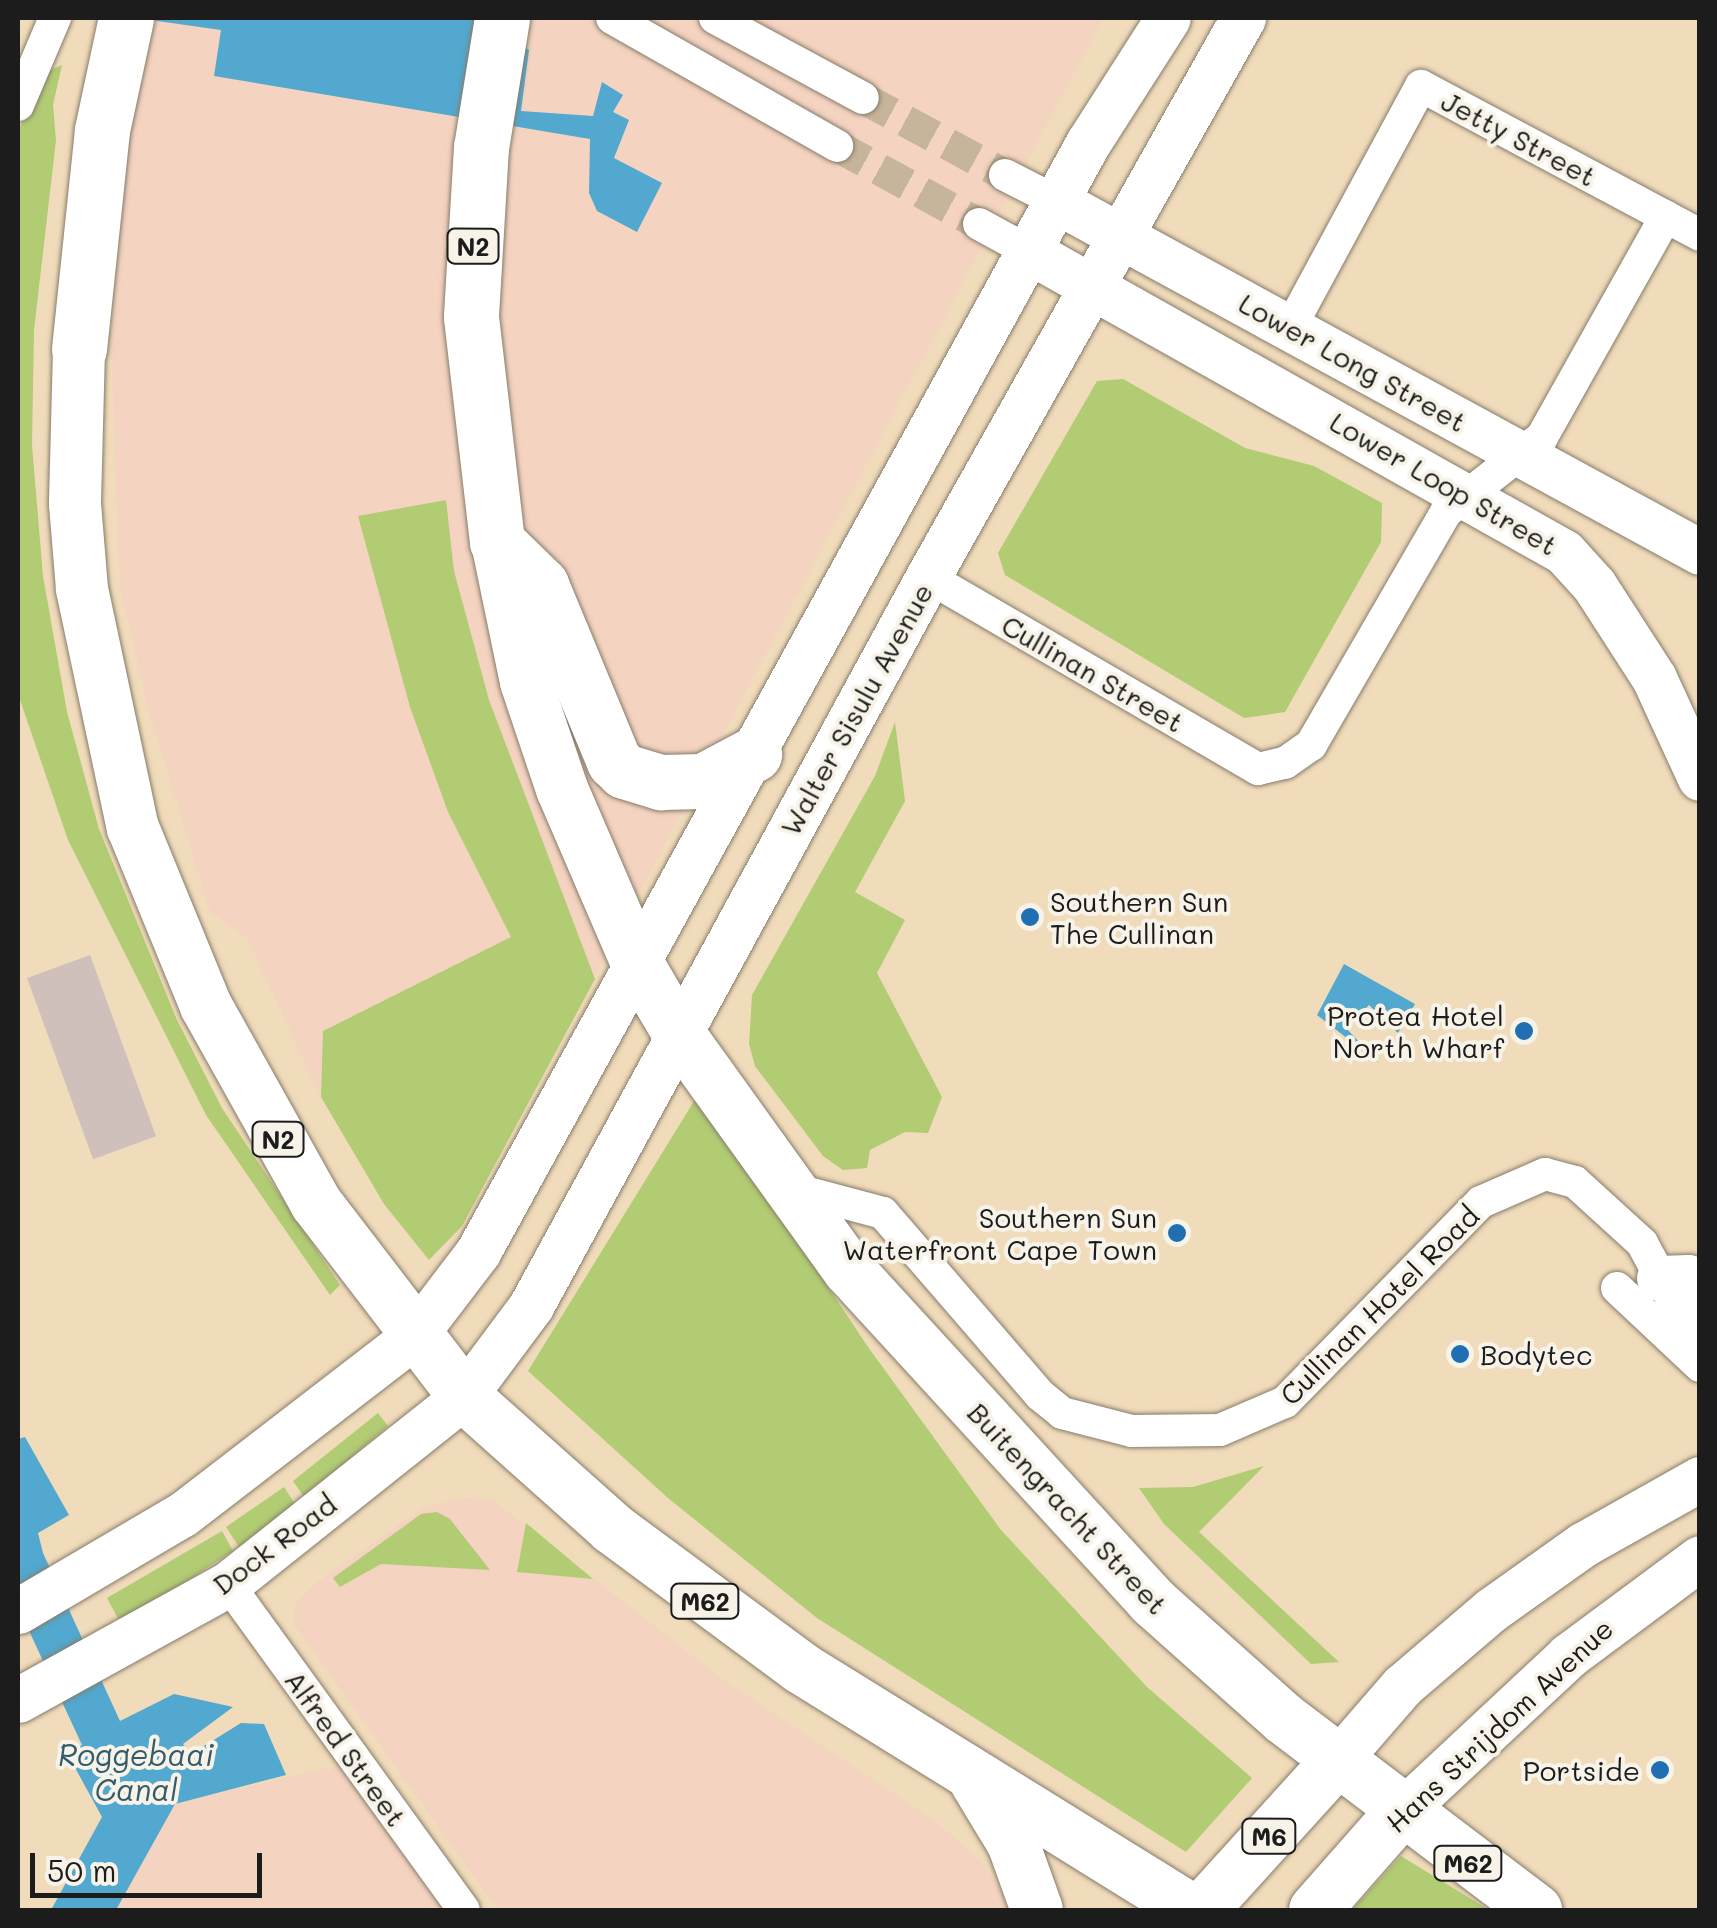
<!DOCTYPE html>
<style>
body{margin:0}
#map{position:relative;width:1717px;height:1928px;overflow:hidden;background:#f0dbba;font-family:Mali,sans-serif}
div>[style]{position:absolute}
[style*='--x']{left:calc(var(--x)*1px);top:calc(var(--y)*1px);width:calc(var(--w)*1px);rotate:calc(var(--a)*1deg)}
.built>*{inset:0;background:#f4d3c0}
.industrial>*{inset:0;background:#d0c0bc;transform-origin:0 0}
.green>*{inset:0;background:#b1cc73}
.water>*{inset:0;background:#52a8ce}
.street-tunnel>*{height:32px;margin-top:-16px;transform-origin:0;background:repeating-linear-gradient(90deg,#c6b59a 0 32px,transparent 0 48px)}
.roads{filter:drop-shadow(0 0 2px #867c6b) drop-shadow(0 0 2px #867c6b)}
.street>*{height:32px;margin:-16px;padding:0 16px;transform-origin:16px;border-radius:16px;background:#fff}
.secondary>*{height:45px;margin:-22.5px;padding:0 22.5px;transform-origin:22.5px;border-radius:22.5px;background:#fff}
.primary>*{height:52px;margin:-26px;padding:0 26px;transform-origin:26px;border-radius:26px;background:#fff}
.highway>*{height:55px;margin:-27.5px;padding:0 27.5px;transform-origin:27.5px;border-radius:27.5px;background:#fff}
.dots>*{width:28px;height:28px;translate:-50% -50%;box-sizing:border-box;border:5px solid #f7f3e8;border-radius:50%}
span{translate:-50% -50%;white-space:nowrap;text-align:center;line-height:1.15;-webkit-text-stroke:8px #f7f3e8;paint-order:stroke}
.shield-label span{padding:2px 8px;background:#f7f3e8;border:2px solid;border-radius:8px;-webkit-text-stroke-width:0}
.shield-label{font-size:25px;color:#1c1c1c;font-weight:700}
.street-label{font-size:28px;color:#1c1c1c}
.poi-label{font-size:28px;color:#1c1c1c}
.left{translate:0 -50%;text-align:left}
.right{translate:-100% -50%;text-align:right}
.water-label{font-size:30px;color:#345b6c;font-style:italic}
.frame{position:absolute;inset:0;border:20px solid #1c1c1c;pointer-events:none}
.scale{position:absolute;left:30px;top:1853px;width:232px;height:45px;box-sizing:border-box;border:5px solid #1c1c1c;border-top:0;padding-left:12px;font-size:30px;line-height:35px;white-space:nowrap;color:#1c1c1c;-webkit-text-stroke:8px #f7f3e8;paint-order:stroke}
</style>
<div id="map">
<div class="built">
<i style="clip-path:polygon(156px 18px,1103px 18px,462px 1226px,429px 1260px,384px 1204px,321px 1097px,248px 939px,210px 911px,149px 710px,120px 586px,111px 339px,117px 235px,130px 132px)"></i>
<i style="clip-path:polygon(464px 1498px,494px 1501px,718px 1676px,937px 1823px,978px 1859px,1002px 1891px,1006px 1910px,498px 1910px,293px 1622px,297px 1602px,316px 1583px,423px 1508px)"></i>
<i style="clip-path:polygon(341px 1765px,441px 1910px,116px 1910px,175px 1803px)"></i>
</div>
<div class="industrial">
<i style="left:90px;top:955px;width:193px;height:67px;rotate:70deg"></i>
</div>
<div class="green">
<i style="clip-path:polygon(62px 65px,53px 105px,56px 140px,34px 330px,32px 445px,43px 576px,67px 712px,99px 829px,177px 1020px,222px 1108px,340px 1285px,330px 1295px,206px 1115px,68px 840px,18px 694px,18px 131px,46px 72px)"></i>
<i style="clip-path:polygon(1123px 379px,1245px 448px,1314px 466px,1382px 503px,1381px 542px,1285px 712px,1244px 718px,1005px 575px,998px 553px,1097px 381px)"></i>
<i style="clip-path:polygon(446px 500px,454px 571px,489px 700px,595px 979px,462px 1226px,429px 1260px,384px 1204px,321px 1097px,323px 1031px,511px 937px,448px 812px,410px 707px,358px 516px)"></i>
<i style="clip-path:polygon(895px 722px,905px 801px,855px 892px,905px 920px,877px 973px,942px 1097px,928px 1133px,905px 1132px,870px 1150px,867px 1168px,843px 1170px,823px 1156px,755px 1066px,749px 1044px,752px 995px,875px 776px)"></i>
<i style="clip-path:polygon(699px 1093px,868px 1347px,1001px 1530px,1147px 1687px,1252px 1778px,1186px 1852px,817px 1618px,668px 1498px,528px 1371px)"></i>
<i style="clip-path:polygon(378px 1413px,388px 1426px,304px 1497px,293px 1481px)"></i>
<i style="clip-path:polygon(1264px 1466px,1199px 1532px,1339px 1662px,1311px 1664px,1164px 1524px,1139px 1488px,1193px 1487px)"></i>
<i style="clip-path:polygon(284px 1487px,295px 1504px,239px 1547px,226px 1527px)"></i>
<i style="clip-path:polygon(437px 1512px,450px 1519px,490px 1570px,381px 1564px,340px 1587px,333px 1578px,421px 1514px)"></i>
<i style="clip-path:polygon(526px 1523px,593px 1579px,517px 1572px)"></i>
<i style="clip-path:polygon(222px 1531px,233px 1551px,121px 1624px,107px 1598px)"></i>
<i style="clip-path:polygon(1401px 1856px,1489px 1910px,1352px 1910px)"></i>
</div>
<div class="water">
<i style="clip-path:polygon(136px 18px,478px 18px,529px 50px,521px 111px,593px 116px,602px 82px,623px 95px,613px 112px,629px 120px,614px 158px,662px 183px,637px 232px,597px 211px,589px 193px,590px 139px,214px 76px,221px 30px)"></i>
<i style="clip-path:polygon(1344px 964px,1415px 1004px,1398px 1033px,1369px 1005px,1346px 1028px,1379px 1063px,1317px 1015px)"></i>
<i style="clip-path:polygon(25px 1437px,69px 1515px,38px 1533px,43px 1553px,120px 1721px,174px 1694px,233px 1707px,183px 1744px,191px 1754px,241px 1723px,264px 1724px,286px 1775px,175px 1804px,116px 1910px,51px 1910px,102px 1817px,67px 1753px,82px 1745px,18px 1607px,18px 1439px)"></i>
</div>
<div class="street-tunnel">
<i style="--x:863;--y:98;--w:162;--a:28.5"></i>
<i style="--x:837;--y:146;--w:162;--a:28.8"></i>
</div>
<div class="roads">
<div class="street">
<i style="--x:612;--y:18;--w:259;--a:29.6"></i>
<i style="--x:715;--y:18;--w:168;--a:28.4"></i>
<i style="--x:18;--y:105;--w:95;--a:-67"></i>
<i style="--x:1005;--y:175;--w:62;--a:27"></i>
<i style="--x:979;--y:224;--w:60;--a:28.7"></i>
<i style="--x:1290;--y:328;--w:275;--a:-61.6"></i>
<i style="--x:1421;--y:86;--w:316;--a:28.1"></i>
<i style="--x:928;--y:577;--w:382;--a:30.2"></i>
<i style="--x:1258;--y:769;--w:28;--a:-13"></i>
<i style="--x:1285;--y:763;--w:32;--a:-35"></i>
<i style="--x:1311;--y:745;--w:269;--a:-59.9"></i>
<i style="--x:1446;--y:512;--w:122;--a:-38"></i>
<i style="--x:1542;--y:437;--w:253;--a:-60.7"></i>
<i style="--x:786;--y:1187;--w:100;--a:15"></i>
<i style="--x:883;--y:1213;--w:240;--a:49.2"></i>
<i style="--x:1040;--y:1395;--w:28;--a:39"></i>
<i style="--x:1062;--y:1413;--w:72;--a:14.4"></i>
<i style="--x:1132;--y:1431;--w:88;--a:-0.7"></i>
<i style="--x:1220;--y:1430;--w:71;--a:-23.3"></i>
<i style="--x:1285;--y:1402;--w:280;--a:-45.6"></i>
<i style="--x:1481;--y:1202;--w:70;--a:-23.6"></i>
<i style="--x:1545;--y:1174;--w:31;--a:15"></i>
<i style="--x:1575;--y:1182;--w:91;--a:42.3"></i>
<i style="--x:1642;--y:1243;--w:59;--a:61.7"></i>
<i style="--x:1670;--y:1295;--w:43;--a:45.9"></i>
<i style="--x:1617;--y:1288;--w:114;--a:43.2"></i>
<i style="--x:228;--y:1584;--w:402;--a:54.1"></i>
</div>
<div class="secondary">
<i style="--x:1060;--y:203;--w:729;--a:28.6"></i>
<i style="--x:1032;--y:253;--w:610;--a:29.34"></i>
<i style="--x:1564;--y:552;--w:45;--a:47.7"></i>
<i style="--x:1594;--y:585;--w:111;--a:57.2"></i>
<i style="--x:1654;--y:678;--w:110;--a:65.3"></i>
<i style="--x:1659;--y:1278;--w:29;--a:-2"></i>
<i style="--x:1688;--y:1277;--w:14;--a:30"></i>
<i style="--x:18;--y:1611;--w:191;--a:-30.5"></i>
<i style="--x:183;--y:1514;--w:292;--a:-37.6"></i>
<i style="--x:414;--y:1336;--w:106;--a:-52.7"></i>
<i style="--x:478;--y:1252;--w:1266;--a:-61.19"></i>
<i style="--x:1088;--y:143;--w:148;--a:-57.4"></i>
<i style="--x:18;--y:1700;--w:240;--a:-28.9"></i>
<i style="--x:228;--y:1584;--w:302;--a:-38.5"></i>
<i style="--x:464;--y:1396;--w:112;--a:-53.3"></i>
<i style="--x:531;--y:1306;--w:830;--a:-61.43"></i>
<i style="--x:928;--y:577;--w:642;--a:-60.6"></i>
<i style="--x:1337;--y:1761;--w:99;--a:-49.1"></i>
<i style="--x:1402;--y:1686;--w:117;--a:-40.5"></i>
<i style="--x:1491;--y:1610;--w:114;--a:-35.4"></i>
<i style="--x:1584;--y:1544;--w:133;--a:-29.3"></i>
<i style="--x:1401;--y:1812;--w:229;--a:-43"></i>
<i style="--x:1568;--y:1656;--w:164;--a:-36.6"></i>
</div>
<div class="primary">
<i style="--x:79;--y:349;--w:155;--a:91.5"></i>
<i style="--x:75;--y:504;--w:85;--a:85.3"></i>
<i style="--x:82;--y:589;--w:244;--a:78"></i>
<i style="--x:133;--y:828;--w:192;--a:67.7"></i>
<i style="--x:206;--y:1006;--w:226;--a:60.8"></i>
<i style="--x:316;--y:1203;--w:243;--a:52.5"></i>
<i style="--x:464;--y:1396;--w:198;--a:41.7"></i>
<i style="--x:612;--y:1528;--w:235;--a:36.5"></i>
<i style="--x:801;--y:1668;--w:459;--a:31.8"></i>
<i style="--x:497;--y:542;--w:143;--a:78.3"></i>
<i style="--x:526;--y:682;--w:113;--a:71.4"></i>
<i style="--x:562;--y:789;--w:187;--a:66.7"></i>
<i style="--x:636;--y:961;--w:81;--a:59.6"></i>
<i style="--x:677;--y:1031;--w:294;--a:54.3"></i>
<i style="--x:849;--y:1270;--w:450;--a:47.5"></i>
<i style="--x:1153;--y:1602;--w:174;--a:41.7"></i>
<i style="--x:1283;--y:1718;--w:318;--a:37.2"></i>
<i style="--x:976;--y:1782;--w:71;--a:58.8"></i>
<i style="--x:1013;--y:1843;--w:71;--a:70.3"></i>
<i style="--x:1202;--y:1910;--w:201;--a:-47.8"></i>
<i style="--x:1315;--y:1910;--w:130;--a:-48.7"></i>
</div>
<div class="highway">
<i style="--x:502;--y:18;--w:131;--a:99.2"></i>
<i style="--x:481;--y:147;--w:170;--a:93.4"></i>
<i style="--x:471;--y:317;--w:226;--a:83.4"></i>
<i style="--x:497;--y:542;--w:62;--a:44.3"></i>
<i style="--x:541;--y:585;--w:191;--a:67.5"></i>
<i style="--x:614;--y:761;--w:14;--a:45"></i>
<i style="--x:624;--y:771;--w:39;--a:17"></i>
<i style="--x:661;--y:782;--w:42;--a:-1.4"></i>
<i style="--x:703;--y:781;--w:58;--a:-27.9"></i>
<i style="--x:79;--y:349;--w:220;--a:-84"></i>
<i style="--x:102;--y:130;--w:115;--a:-77.9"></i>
</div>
</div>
<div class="dots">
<i style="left:1030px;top:917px;background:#1f6fb2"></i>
<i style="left:1524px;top:1031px;background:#1f6fb2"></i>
<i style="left:1177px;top:1233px;background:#1f6fb2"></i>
<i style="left:1460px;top:1354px;background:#1f6fb2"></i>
<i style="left:1660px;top:1770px;background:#1f6fb2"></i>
</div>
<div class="shield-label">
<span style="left:473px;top:246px">N2</span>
<span style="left:278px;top:1139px">N2</span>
<span style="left:705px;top:1601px">M62</span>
<span style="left:1269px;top:1836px">M6</span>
<span style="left:1468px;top:1863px">M62</span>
</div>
<div class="street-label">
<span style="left:1519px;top:138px;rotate:28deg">Jetty Street</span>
<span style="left:1353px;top:362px;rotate:29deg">Lower Long Street</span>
<span style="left:1444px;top:483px;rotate:30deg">Lower Loop Street</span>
<span style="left:1093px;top:673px;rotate:30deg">Cullinan Street</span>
<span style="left:856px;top:709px;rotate:-61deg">Walter Sisulu Avenue</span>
<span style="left:1379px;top:1305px;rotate:-45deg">Cullinan Hotel Road</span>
<span style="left:1068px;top:1508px;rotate:47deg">Buitengracht Street</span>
<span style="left:274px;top:1544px;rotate:-37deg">Dock Road</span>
<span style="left:1499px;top:1725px;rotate:-43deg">Hans Strijdom Avenue</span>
<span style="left:346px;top:1748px;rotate:54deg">Alfred Street</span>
</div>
<div class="poi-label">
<span class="left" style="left:1050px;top:917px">Southern Sun<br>The Cullinan</span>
<span class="right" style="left:1504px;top:1031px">Protea Hotel<br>North Wharf</span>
<span class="right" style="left:1157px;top:1233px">Southern Sun<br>Waterfront Cape Town</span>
<span class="left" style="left:1480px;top:1354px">Bodytec</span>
<span class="right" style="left:1640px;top:1770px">Portside</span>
</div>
<div class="water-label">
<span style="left:136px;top:1771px">Roggebaai<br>Canal</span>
</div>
<div class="frame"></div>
<div class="scale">50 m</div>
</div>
